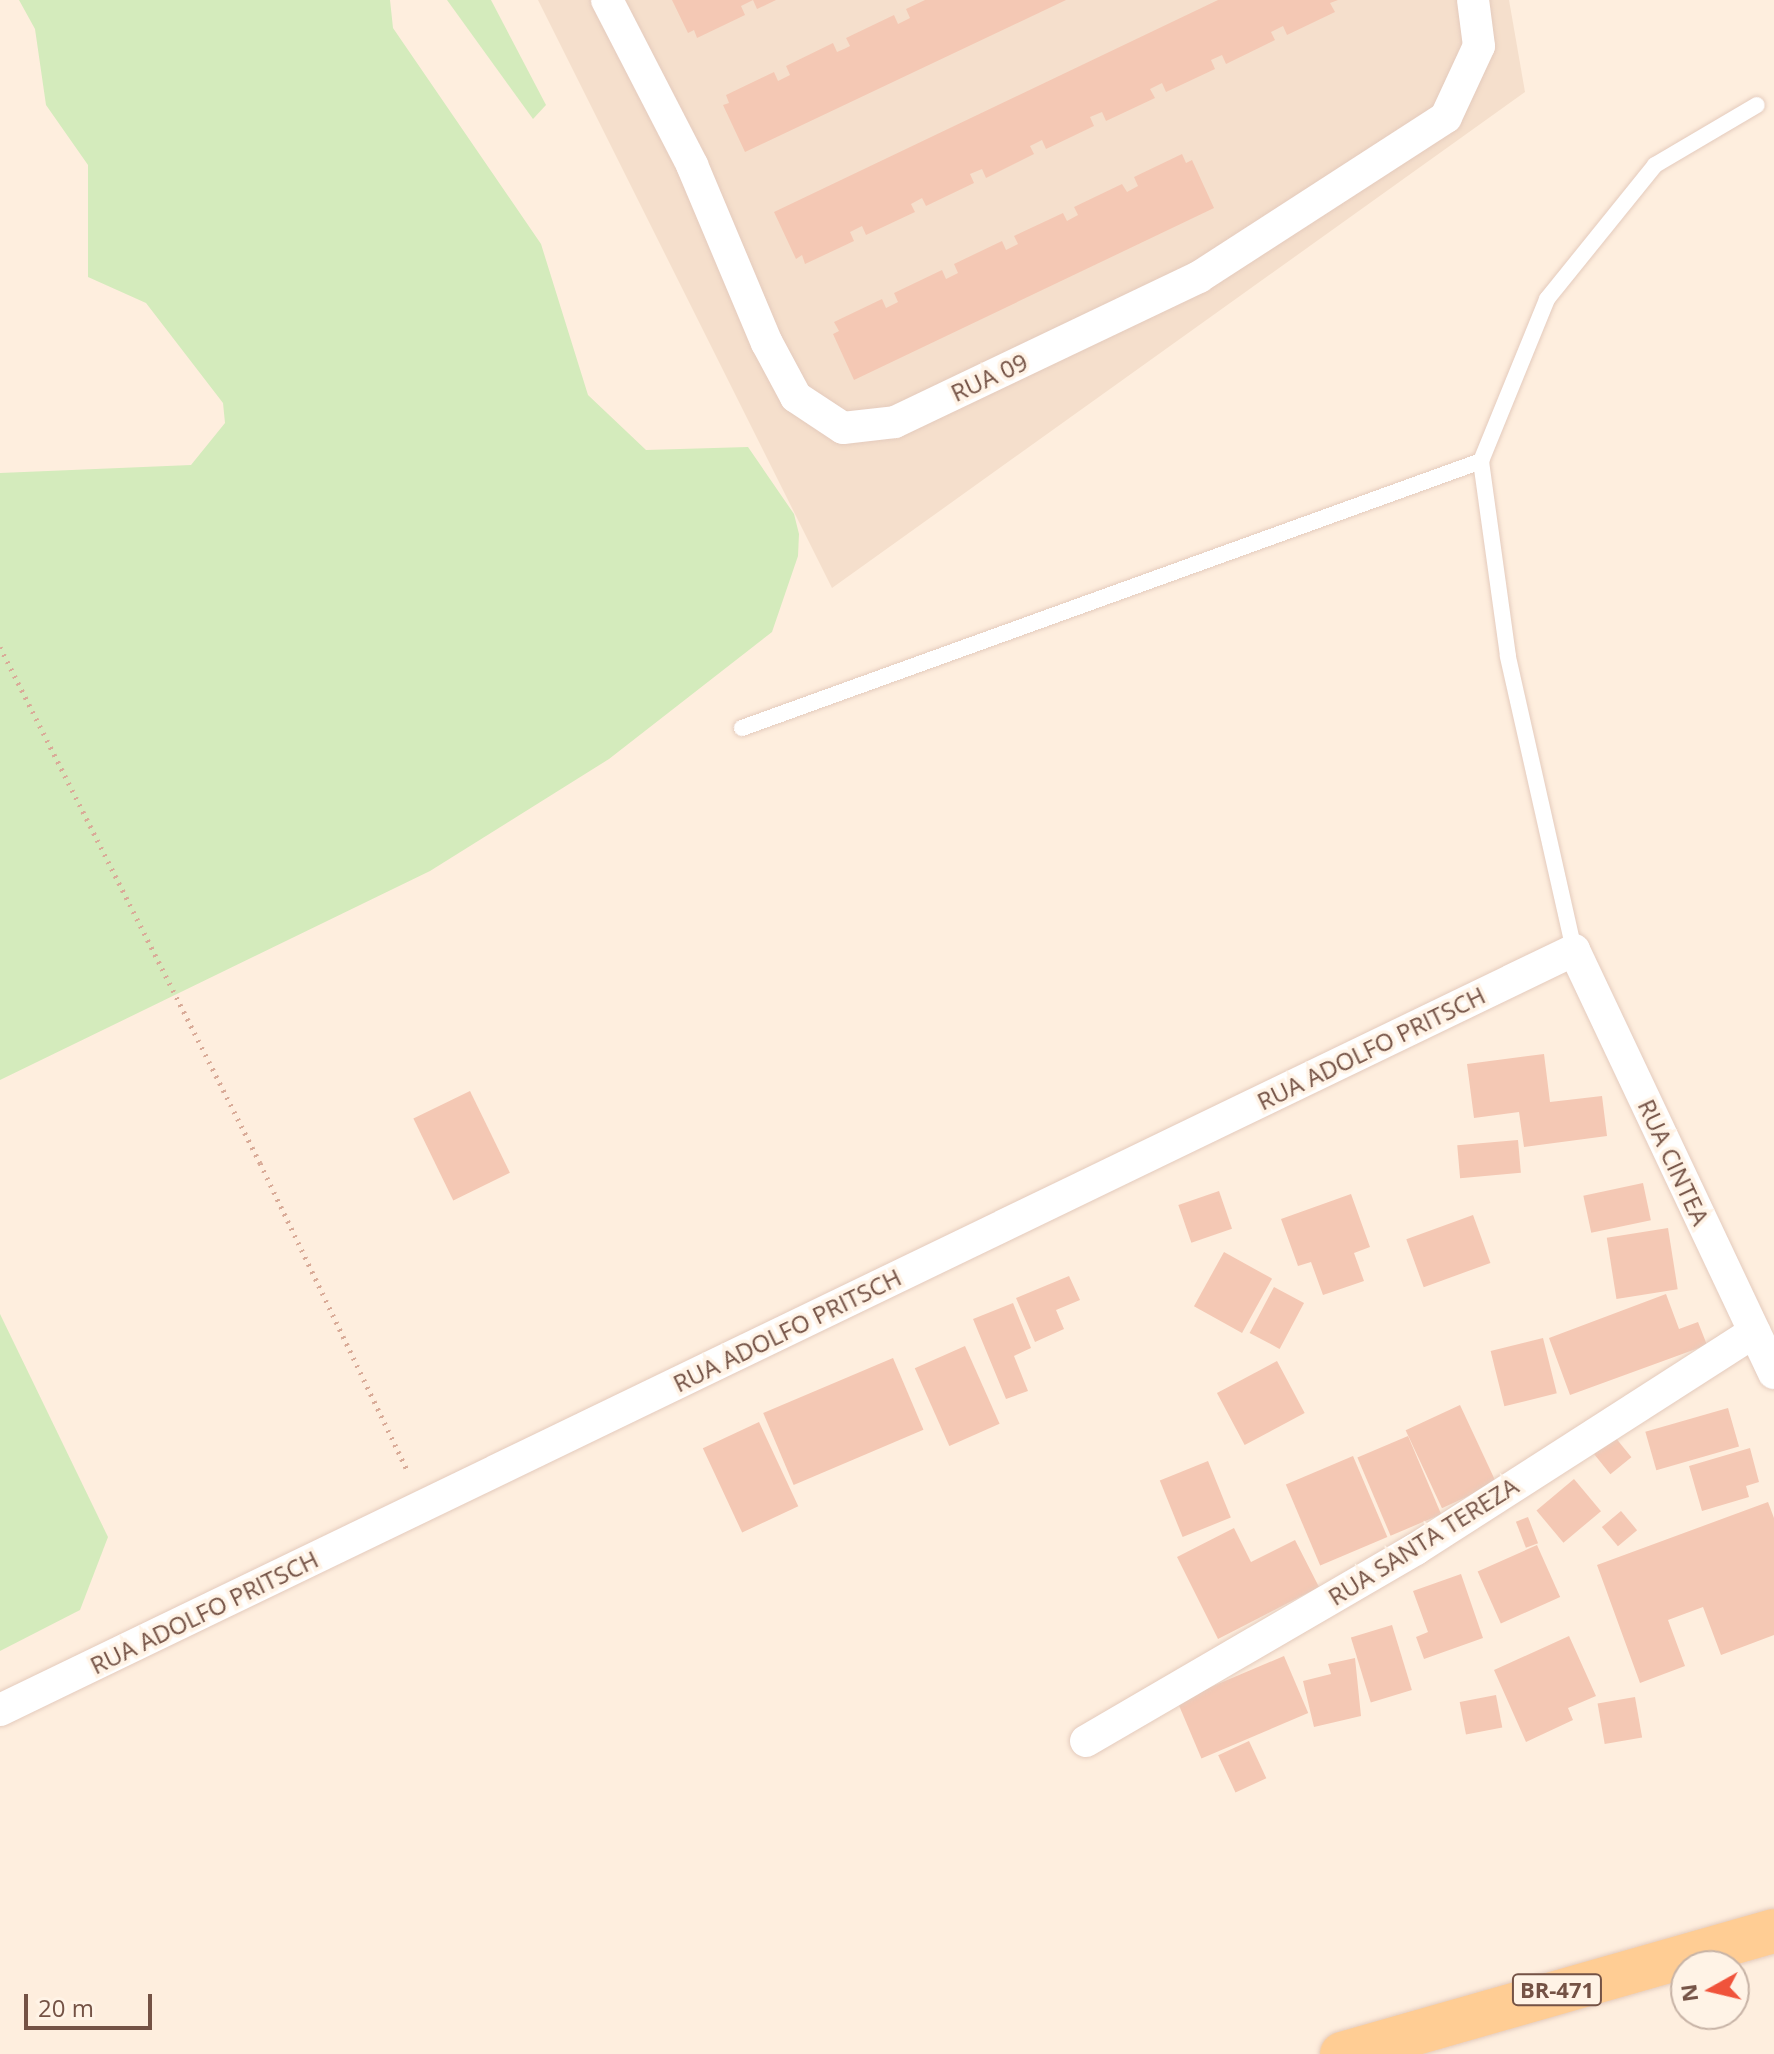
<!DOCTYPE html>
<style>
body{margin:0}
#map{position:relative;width:1774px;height:2054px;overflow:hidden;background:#feeede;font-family:"Open Sans",sans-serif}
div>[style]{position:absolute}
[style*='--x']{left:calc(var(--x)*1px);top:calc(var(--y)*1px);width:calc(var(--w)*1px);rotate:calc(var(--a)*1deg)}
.residential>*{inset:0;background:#f5dfcc}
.green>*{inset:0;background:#d4ebbc}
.building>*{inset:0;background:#f4c8b4;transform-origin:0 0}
.path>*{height:5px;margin-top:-2.5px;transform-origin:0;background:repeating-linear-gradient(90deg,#d9ab98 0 2px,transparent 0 8px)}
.roads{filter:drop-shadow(0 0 2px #e4cbbd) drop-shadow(0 0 2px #e4cbbd)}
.service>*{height:16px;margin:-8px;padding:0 8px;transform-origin:8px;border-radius:8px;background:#fff}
.minor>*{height:32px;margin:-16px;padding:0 16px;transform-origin:16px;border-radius:16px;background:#fff}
.primary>*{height:44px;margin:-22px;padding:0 22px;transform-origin:22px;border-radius:22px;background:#ffcd94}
span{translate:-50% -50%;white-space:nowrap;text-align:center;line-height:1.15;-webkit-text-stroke:7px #fff3e6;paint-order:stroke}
.shield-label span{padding:2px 6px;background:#fff3e6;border:2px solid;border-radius:6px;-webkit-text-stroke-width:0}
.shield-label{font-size:22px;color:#745245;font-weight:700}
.street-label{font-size:24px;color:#745245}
.north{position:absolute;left:1670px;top:1950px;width:80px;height:80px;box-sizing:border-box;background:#fff3e6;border:2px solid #c7b3a6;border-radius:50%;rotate:262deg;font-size:22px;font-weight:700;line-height:32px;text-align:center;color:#745245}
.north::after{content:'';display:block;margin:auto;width:28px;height:36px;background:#f0533b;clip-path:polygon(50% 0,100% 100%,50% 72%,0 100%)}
.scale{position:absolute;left:24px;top:1994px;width:128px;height:36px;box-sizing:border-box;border:4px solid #745245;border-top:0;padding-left:10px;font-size:24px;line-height:28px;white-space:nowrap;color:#745245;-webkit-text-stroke:6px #fff3e6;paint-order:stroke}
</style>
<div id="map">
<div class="residential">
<i style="clip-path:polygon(538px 0,1509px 0,1525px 92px,832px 588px)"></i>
</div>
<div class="green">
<i style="clip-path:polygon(19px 0,390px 0,393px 28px,541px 244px,588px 395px,646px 450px,748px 447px,794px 514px,799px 534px,798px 556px,772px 632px,609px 759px,430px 871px,0 1080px,0 473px,191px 465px,225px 423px,223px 403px,146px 303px,88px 277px,88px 165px,46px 105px,35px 29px)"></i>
<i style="clip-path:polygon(447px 0,491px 0,546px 105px,533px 119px)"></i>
<i style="clip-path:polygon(0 1314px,108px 1537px,80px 1610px,0 1651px)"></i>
</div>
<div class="building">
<i style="clip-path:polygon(672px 0,776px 0,757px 9px,753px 0,741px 6px,745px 15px,697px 38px,694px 30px,688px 33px)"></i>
<i style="clip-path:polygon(925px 0,1066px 0,745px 152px,723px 105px,729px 103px,726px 95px,774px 72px,778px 81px,790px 75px,786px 66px,833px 43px,837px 52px,844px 49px,850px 46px,846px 38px,894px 15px,898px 24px,910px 18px,906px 9px)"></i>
<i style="clip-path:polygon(1218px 0,1338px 0,1330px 3px,1335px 12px,1287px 35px,1283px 26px,1271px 32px,1275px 40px,1226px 64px,1222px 55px,1211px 60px,1215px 69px,1166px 92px,1162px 83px,1150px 89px,1155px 98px,1106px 121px,1102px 112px,1090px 117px,1094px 126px,1046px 149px,1042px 140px,1030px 146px,1034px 154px,986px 178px,982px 169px,970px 174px,974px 183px,926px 206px,922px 198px,911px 204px,915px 212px,866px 235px,862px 226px,850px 232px,854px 241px,805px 264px,802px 255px,796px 259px,774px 212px)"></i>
<i style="clip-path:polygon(1182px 154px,1186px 163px,1192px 160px,1214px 208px,854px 380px,833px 334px,839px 331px,834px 322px,882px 299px,886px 308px,898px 302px,894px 293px,942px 270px,946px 279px,958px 273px,954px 264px,1002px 241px,1006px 250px,1018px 244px,1014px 236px,1063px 213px,1067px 221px,1078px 215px,1074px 207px,1122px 184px,1127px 192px,1138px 186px,1134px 177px)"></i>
<i style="clip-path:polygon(1544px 1054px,1550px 1102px,1602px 1096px,1607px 1136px,1524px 1147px,1519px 1112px,1474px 1118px,1467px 1064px)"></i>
<i style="left:470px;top:1091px;width:91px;height:63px;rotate:64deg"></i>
<i style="left:1518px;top:1140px;width:33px;height:61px;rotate:85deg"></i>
<i style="left:1643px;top:1183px;width:38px;height:61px;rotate:78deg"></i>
<i style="left:1219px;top:1191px;width:40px;height:43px;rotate:71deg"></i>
<i style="clip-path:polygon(1351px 1194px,1370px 1247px,1354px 1253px,1364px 1281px,1323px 1295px,1311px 1262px,1298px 1266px,1281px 1219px)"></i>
<i style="left:1473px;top:1215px;width:51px;height:71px;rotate:70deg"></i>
<i style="left:1668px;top:1228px;width:62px;height:62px;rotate:81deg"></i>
<i style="left:1224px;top:1252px;width:55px;height:62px;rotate:29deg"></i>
<i style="clip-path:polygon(1069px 1276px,1080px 1300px,1056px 1310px,1064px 1329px,1035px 1342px,1016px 1298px)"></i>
<i style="left:1274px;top:1287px;width:34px;height:52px;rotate:28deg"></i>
<i style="clip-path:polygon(1666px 1294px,1679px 1329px,1698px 1322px,1707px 1345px,1570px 1395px,1549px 1338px)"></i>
<i style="clip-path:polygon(1013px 1303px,1031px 1348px,1014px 1356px,1028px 1391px,1006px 1399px,973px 1319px)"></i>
<i style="left:1543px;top:1338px;width:57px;height:54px;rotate:76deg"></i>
<i style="left:965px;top:1346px;width:85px;height:55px;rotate:66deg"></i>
<i style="left:893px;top:1358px;width:78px;height:141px;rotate:67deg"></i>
<i style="left:1277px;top:1361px;width:59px;height:68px;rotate:62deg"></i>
<i style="left:1460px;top:1405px;width:86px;height:60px;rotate:65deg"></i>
<i style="left:1728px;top:1408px;width:40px;height:86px;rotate:74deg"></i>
<i style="left:759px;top:1422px;width:93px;height:62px;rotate:65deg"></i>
<i style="left:1408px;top:1436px;width:85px;height:55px;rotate:67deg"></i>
<i style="left:1615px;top:1437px;width:26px;height:27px;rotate:51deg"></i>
<i style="clip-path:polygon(1750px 1448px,1759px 1482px,1746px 1486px,1749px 1497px,1702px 1511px,1689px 1466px)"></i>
<i style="left:1353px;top:1456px;width:88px;height:73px;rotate:67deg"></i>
<i style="left:1208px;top:1461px;width:61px;height:52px;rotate:68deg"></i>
<i style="left:1574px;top:1479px;width:42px;height:49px;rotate:50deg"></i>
<i style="clip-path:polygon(1768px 1502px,1774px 1518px,1774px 1635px,1721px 1655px,1703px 1607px,1668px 1620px,1685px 1666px,1640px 1683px,1597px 1565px)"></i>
<i style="left:1621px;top:1511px;width:25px;height:25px;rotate:50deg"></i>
<i style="left:1528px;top:1517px;width:28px;height:13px;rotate:69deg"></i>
<i style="clip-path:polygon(1234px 1528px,1251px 1562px,1295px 1540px,1319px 1587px,1218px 1639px,1177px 1557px)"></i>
<i style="left:1537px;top:1545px;width:57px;height:65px;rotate:66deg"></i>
<i style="clip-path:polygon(1461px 1574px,1483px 1638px,1424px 1659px,1416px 1637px,1428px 1632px,1413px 1591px)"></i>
<i style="left:1392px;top:1625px;width:68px;height:43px;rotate:73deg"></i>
<i style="clip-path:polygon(1569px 1636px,1596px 1696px,1568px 1708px,1573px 1720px,1526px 1742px,1494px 1670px)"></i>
<i style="left:1284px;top:1656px;width:62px;height:116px;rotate:67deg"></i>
<i style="clip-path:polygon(1355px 1658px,1361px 1716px,1314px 1727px,1303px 1681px,1331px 1674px,1328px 1664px)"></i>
<i style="left:1496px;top:1695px;width:33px;height:37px;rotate:79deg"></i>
<i style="left:1635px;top:1697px;width:41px;height:38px;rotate:80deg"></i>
<i style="left:1249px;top:1741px;width:41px;height:34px;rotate:65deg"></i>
</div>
<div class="path">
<i style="--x:0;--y:647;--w:578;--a:63.26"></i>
<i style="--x:260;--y:1163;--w:343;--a:64.4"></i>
</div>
<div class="roads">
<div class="service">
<i style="--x:742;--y:728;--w:786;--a:-19.86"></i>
<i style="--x:1574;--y:950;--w:301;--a:-102.7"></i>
<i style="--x:1508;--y:656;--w:197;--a:-97.9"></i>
<i style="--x:1481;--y:461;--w:175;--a:-67.8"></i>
<i style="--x:1547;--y:299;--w:172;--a:-51.1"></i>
<i style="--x:1655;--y:165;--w:118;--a:-30.5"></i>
</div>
<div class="minor">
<i style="--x:607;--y:0;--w:186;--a:62.7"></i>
<i style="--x:692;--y:165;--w:193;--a:67.2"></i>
<i style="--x:767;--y:343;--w:61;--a:61.8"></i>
<i style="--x:796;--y:397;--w:56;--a:33.4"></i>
<i style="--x:843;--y:428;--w:52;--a:-6.6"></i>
<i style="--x:895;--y:422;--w:337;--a:-25.5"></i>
<i style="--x:1199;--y:277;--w:294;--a:-32.9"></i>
<i style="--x:1446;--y:117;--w:78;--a:-65.1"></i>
<i style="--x:1479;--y:46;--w:46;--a:-97.4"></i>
<i style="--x:0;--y:1710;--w:1748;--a:-25.77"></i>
<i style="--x:1574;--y:950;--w:468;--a:64.7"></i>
<i style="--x:1086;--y:1741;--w:382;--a:-30.2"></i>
<i style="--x:1416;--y:1549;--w:402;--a:-32.7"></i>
</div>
<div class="primary">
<i style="--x:1342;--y:2054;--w:449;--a:-15.9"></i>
</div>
</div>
<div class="shield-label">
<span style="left:1557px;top:1990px">BR-471</span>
</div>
<div class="street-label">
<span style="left:989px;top:377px;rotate:-25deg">RUA 09</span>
<span style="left:1371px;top:1048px;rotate:-26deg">RUA ADOLFO PRITSCH</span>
<span style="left:1674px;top:1162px;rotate:65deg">RUA CINTEA</span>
<span style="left:787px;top:1330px;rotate:-26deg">RUA ADOLFO PRITSCH</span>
<span style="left:1423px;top:1541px;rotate:-32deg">RUA SANTA TEREZA</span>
<span style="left:204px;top:1612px;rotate:-26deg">RUA ADOLFO PRITSCH</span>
</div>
<div class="north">N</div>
<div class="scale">20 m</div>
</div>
